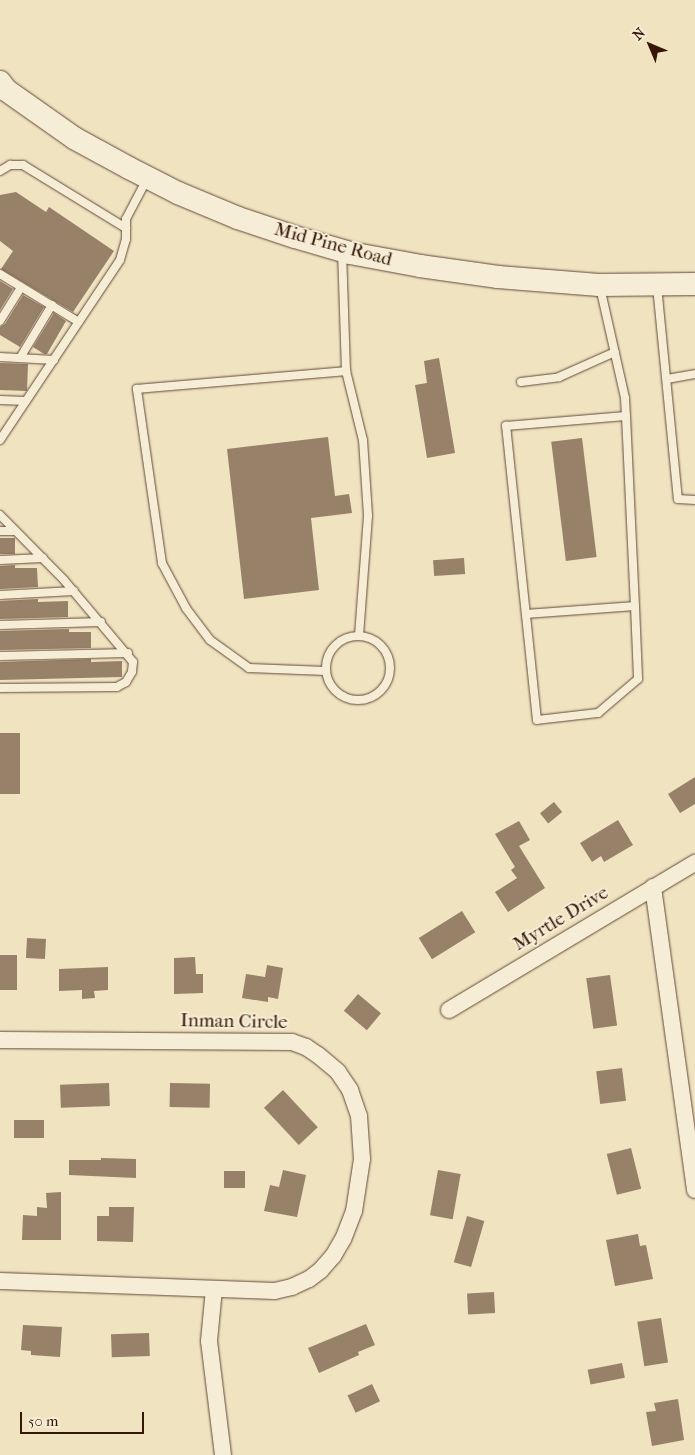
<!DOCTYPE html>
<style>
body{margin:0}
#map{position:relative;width:695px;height:1455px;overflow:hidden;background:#efe3c0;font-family:"IM FELL French Canon",serif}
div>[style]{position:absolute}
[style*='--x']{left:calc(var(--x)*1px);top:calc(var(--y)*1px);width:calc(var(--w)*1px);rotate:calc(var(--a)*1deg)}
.building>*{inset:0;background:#978168;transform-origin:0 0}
.roads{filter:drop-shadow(0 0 1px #654936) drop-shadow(0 0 1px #654936)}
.lane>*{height:8px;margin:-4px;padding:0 4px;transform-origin:4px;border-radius:4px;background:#f5edd6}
.lane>.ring{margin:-4px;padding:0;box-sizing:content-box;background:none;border:8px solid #f5edd6;border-radius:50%}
.street>*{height:16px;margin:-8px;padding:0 8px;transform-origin:8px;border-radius:8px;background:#f5edd6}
.secondary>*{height:22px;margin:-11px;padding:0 11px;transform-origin:11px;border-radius:11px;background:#f5edd6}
span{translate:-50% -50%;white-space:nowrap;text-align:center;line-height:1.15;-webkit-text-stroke:4px #f5edd6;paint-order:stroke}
.street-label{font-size:19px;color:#371608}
.north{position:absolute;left:625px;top:20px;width:50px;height:50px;-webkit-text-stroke:4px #f5edd6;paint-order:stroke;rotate:315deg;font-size:14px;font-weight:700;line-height:20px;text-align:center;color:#371608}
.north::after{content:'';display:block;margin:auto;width:18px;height:22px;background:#371608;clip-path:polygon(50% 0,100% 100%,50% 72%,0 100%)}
.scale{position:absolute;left:20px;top:1412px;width:124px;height:22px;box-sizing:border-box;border:2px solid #371608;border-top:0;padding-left:6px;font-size:15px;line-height:18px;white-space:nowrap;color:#371608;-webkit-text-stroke:4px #f5edd6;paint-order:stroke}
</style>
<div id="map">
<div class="building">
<i style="clip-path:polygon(16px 192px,46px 212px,49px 207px,114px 251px,73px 312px,1px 269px,13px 251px,0 241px,0 195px)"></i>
<i style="clip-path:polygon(0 281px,13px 289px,0 310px)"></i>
<i style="clip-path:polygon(23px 295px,44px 307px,20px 347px,0 335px,0 327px,5px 324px)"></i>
<i style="clip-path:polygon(54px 313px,66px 321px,47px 354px,44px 354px,33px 347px)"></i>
<i style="clip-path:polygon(439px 358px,455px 453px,427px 458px,415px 385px,427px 383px,424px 361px)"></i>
<i style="left:0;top:363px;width:28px;height:27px;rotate:2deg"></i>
<i style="clip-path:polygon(328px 437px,335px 496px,349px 494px,352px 513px,311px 518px,319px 590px,244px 599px,227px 449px)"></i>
<i style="left:582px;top:438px;width:120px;height:31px;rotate:83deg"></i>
<i style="left:15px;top:538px;width:16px;height:15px;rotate:90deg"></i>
<i style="left:464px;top:558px;width:16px;height:31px;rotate:86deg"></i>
<i style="clip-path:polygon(15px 565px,15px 568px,37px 568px,38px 587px,0 589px,0 566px)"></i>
<i style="clip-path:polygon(38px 599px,38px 602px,68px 601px,68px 617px,0 619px,0 601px)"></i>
<i style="clip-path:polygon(69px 629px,69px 632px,91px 632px,91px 648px,0 650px,0 631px)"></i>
<i style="clip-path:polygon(91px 659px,91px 662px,122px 661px,122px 677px,0 680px,0 662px)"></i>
<i style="left:20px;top:733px;width:61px;height:20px;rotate:90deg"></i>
<i style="clip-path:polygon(695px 777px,695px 804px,680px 813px,668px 794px)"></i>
<i style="left:554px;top:802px;width:13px;height:18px;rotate:51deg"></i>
<i style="clip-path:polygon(618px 820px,633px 845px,604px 862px,601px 856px,592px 862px,580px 843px)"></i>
<i style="clip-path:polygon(519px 821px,530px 840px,519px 846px,545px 888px,508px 912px,495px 892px,517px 878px,511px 870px,515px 867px,495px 834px)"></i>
<i style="left:462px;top:911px;width:25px;height:51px;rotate:58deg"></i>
<i style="left:27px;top:938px;width:19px;height:20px;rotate:3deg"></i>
<i style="left:17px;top:955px;width:35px;height:17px;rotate:90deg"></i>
<i style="clip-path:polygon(195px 957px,196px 974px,203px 974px,203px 993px,174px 994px,174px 958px)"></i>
<i style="clip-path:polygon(267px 965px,283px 968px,278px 999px,268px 997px,268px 1002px,242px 998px,246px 974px,265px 977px)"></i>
<i style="clip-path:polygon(108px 967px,108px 990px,94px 991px,95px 998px,82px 999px,82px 990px,59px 991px,59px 969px)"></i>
<i style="left:610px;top:975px;width:51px;height:24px;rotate:82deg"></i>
<i style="left:358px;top:994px;width:30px;height:22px;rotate:40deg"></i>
<i style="left:622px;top:1068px;width:33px;height:26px;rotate:83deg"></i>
<i style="left:109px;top:1083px;width:23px;height:49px;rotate:88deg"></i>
<i style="left:170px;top:1083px;width:40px;height:24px;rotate:1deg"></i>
<i style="left:283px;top:1090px;width:51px;height:26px;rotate:47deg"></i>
<i style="left:14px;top:1120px;width:30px;height:18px"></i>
<i style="left:631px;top:1148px;width:42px;height:25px;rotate:76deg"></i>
<i style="clip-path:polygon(101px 1158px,136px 1159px,136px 1178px,69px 1175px,69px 1160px,101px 1160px)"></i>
<i style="clip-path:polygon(283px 1170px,306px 1175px,297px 1217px,264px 1211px,270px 1185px,279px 1187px)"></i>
<i style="left:438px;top:1170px;width:23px;height:46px;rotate:10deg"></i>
<i style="left:224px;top:1171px;width:21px;height:17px"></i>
<i style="clip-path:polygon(61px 1192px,61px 1240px,22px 1240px,23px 1215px,37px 1216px,37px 1207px,47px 1208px,46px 1193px)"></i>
<i style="clip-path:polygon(109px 1207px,134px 1207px,133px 1242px,97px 1241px,97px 1216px,109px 1216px)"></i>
<i style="left:467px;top:1216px;width:18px;height:48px;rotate:16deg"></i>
<i style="clip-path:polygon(638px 1234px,640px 1246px,646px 1245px,653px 1279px,615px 1286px,606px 1240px)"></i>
<i style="left:494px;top:1292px;width:21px;height:27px;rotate:87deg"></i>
<i style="left:661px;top:1318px;width:45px;height:24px;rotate:81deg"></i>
<i style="clip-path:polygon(366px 1324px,375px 1345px,358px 1352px,359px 1355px,319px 1373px,308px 1348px)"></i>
<i style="clip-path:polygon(23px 1325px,62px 1327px,60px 1357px,31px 1355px,31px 1351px,21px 1350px)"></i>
<i style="left:149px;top:1333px;width:23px;height:38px;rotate:88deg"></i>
<i style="left:622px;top:1363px;width:15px;height:35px;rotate:79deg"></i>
<i style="left:372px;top:1384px;width:19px;height:27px;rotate:65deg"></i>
<i style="clip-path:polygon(678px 1399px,684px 1440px,652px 1446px,646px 1412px,656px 1411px,654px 1403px)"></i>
</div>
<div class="roads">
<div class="lane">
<i style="--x:0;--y:171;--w:12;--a:-31"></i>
<i style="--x:10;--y:165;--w:13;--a:0"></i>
<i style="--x:23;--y:165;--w:121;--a:31.5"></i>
<i style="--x:0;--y:274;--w:92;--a:31.3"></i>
<i style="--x:657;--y:286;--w:214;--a:84.4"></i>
<i style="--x:678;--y:499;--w:17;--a:3"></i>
<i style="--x:600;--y:287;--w:114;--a:77.3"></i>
<i style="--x:625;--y:398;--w:18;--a:87"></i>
<i style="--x:626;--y:416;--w:190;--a:87.3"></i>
<i style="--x:635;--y:606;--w:73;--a:87.6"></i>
<i style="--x:638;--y:679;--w:52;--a:139.6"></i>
<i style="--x:598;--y:713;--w:61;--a:173.5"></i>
<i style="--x:537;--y:720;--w:296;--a:-96"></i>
<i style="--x:506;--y:426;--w:120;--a:-4.8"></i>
<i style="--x:0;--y:321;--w:40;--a:-58"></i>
<i style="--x:0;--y:357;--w:54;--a:3.2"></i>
<i style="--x:20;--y:358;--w:62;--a:-58.9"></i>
<i style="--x:346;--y:371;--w:71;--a:76.2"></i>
<i style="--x:363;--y:440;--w:76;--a:86.2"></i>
<i style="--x:368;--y:516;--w:120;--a:94.3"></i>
<i style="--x:667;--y:379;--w:28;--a:-10"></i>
<i style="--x:521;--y:382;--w:38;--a:-7"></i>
<i style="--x:559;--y:377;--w:61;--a:-24.1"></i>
<i style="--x:0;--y:400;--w:26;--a:2"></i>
<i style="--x:0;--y:440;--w:216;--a:-56.3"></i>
<i style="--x:120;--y:260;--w:22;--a:-74"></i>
<i style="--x:126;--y:239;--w:20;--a:-90"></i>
<i style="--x:126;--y:219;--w:45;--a:-62.3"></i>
<i style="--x:0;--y:515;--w:91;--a:45.4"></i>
<i style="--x:64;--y:580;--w:107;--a:49.9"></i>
<i style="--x:133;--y:662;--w:10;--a:96"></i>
<i style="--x:132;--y:672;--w:12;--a:121"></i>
<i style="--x:126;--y:682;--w:10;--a:151"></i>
<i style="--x:117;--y:687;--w:117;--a:179.5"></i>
<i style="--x:0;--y:531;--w:15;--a:0"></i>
<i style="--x:0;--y:560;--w:43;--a:-2.7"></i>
<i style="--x:0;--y:595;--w:74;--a:-3.1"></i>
<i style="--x:526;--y:614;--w:109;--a:-4.2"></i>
<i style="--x:0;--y:625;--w:101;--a:-1.7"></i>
<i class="ring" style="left:326px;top:636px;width:56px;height:56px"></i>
<i style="--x:0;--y:656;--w:128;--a:-1.3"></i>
<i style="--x:326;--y:671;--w:77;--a:-177.8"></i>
<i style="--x:249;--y:668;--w:48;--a:-144.3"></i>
<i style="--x:210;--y:640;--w:40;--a:-127"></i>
<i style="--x:186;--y:608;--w:51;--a:-118.1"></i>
<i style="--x:162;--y:563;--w:176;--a:-98.2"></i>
<i style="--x:137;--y:389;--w:210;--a:-4.9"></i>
<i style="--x:346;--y:371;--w:119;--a:-91.9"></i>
</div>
<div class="street">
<i style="--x:653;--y:887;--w:306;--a:82.1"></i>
<i style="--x:449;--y:1010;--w:287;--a:-30.9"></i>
<i style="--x:0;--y:1040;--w:292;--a:0.4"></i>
<i style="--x:292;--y:1042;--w:15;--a:20"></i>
<i style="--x:306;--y:1047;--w:14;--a:34"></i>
<i style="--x:318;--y:1055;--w:26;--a:40"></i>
<i style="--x:338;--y:1072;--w:22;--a:56"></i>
<i style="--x:350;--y:1090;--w:28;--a:71"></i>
<i style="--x:359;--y:1116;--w:43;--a:86"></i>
<i style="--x:362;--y:1159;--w:53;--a:98.7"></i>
<i style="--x:354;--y:1211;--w:30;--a:111"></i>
<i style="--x:343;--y:1239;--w:20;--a:120"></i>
<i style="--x:333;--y:1256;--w:18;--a:131"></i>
<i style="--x:321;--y:1270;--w:15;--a:143"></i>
<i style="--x:309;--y:1279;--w:19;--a:155"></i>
<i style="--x:292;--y:1287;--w:18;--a:167"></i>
<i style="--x:274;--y:1291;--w:274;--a:-177.9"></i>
<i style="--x:214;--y:1289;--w:52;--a:95.5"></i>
<i style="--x:209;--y:1341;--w:115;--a:83"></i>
</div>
<div class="secondary">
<i style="--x:0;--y:82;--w:10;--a:53"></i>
<i style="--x:6;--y:90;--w:83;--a:35.2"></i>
<i style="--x:74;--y:138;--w:63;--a:28.6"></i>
<i style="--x:129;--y:168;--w:55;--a:27"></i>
<i style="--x:178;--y:193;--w:65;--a:22.6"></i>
<i style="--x:238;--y:218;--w:60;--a:18.4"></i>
<i style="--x:295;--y:237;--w:57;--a:16.2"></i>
<i style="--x:350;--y:253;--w:71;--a:10.5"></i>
<i style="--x:420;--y:266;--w:79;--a:8"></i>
<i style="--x:498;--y:277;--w:101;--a:4.5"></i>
<i style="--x:599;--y:285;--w:96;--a:-0.6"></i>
</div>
</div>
<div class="street-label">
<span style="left:333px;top:245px;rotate:15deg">Mid Pine Road</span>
<span style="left:561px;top:919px;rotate:-31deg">Myrtle Drive</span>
<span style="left:234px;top:1022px;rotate:1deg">Inman Circle</span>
</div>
<div class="north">N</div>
<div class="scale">50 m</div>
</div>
